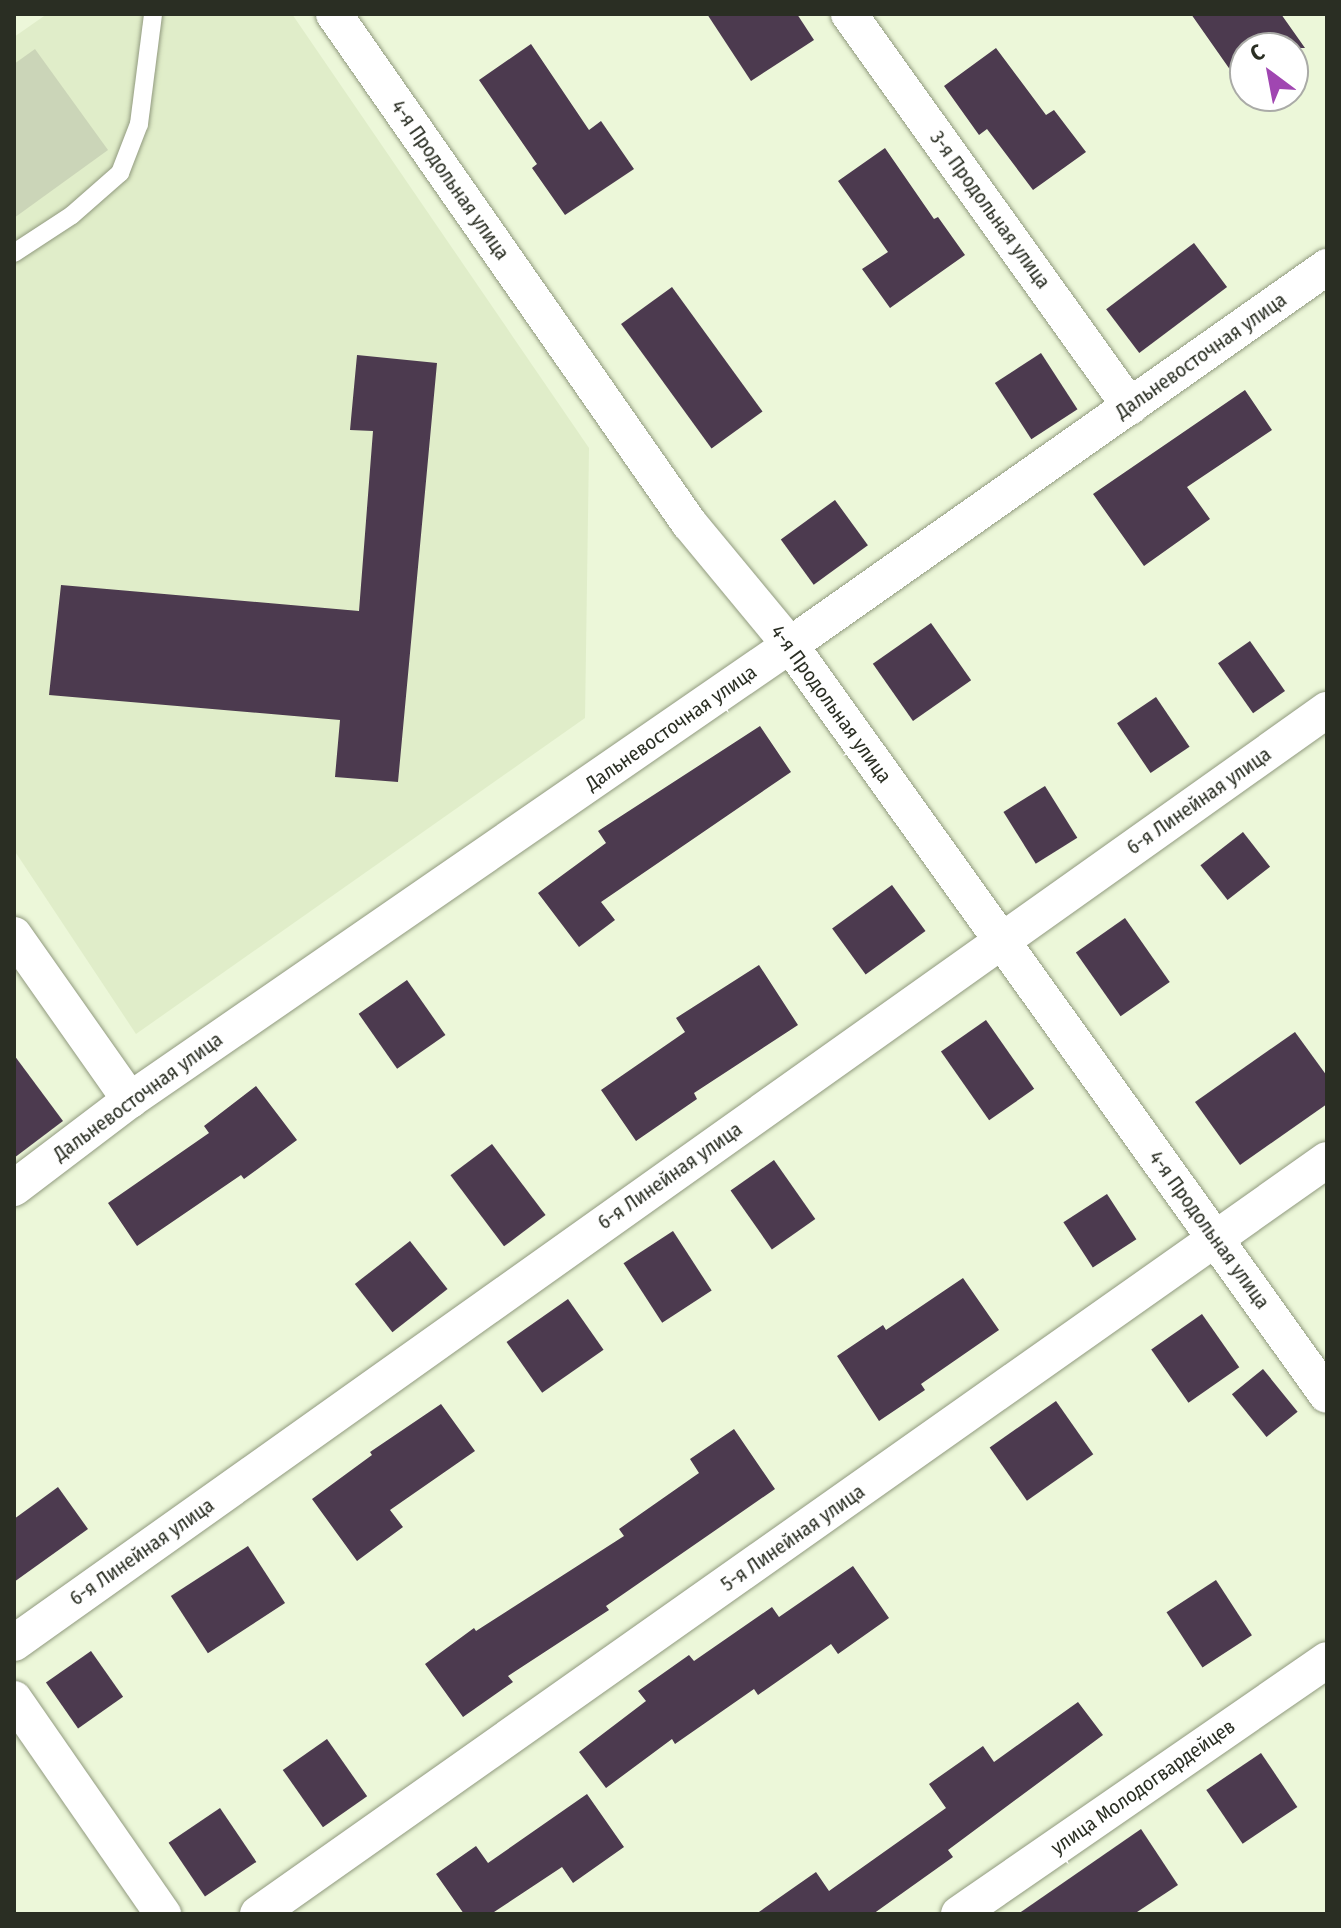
<!DOCTYPE html>
<meta charset="utf-8">
<style>
body{margin:0}
#map{position:relative;width:1341px;height:1928px;overflow:hidden;background:#ecf7d9;font-family:"Fira Sans Condensed",sans-serif}
div>[style]{position:absolute}
[style*='--x']{left:calc(var(--x)*1px);top:calc(var(--y)*1px);width:calc(var(--w)*1px);rotate:calc(var(--a)*1deg)}
.built>*{inset:0;background:#e0edc9}
.green>*{inset:0;background:#cbd5b8}
.building>*{inset:0;background:#4c3a4f;transform-origin:0 0}
.roads{filter:drop-shadow(0 0 2px #919a7f) drop-shadow(0 0 2px #919a7f)}
.lane>*{height:18px;margin:-9px;padding:0 9px;transform-origin:9px;border-radius:9px;background:#fff}
.street>*{height:36px;margin:-18px;padding:0 18px;transform-origin:18px;border-radius:18px;background:#fff}
span{translate:-50% -50%;white-space:nowrap;text-align:center;line-height:1.15;-webkit-text-stroke:8px #fff;paint-order:stroke}
.street-label{font-size:20px;color:#2a2e23}
.frame{position:absolute;inset:0;border:16px solid #2a2e23;pointer-events:none}
.north{position:absolute;left:1229px;top:32px;width:80px;height:80px;box-sizing:border-box;background:#fff;border:2px solid #aaaba7;border-radius:50%;rotate:328deg;font-size:22px;font-weight:700;line-height:32px;text-align:center;color:#2a2e23}
.north::after{content:'';display:block;margin:auto;width:28px;height:36px;background:#a046b1;clip-path:polygon(50% 0,100% 100%,50% 72%,0 100%)}
</style>
<div id="map">
<div class="built">
<i style="clip-path:polygon(47px 14px,292px 14px,589px 448px,585px 718px,136px 1034px,14px 850px,14px 37px)"></i>
</div>
<div class="green">
<i style="clip-path:polygon(35px 49px,108px 150px,14px 218px,14px 64px)"></i>
</div>
<div class="building">
<i style="clip-path:polygon(707px 14px,797px 14px,814px 40px,751px 81px)"></i>
<i style="clip-path:polygon(1191px 14px,1281px 14px,1305px 48px,1245px 48px,1245px 91px)"></i>
<i style="clip-path:polygon(531px 44px,589px 130px,601px 121px,634px 169px,565px 215px,532px 168px,537px 164px,479px 80px)"></i>
<i style="clip-path:polygon(996px 48px,1046px 115px,1054px 110px,1086px 152px,1033px 190px,987px 129px,979px 135px,944px 86px)"></i>
<i style="clip-path:polygon(885px 148px,934px 219px,938px 217px,965px 255px,890px 308px,862px 269px,888px 252px,838px 181px)"></i>
<i style="left:1194px;top:243px;width:55px;height:110px;rotate:53deg"></i>
<i style="left:672px;top:287px;width:154px;height:63px;rotate:54deg"></i>
<i style="left:1041px;top:353px;width:67px;height:55px;rotate:57deg"></i>
<i style="clip-path:polygon(357px 355px,437px 363px,398px 782px,335px 777px,340px 720px,49px 695px,61px 585px,359px 611px,373px 431px,350px 430px)"></i>
<i style="clip-path:polygon(1245px 390px,1272px 430px,1187px 487px,1210px 519px,1144px 566px,1093px 494px)"></i>
<i style="left:835px;top:500px;width:56px;height:67px;rotate:54deg"></i>
<i style="left:931px;top:623px;width:70px;height:71px;rotate:55deg"></i>
<i style="left:1250px;top:641px;width:61px;height:39px;rotate:55deg"></i>
<i style="left:1156px;top:697px;width:60px;height:47px;rotate:56deg"></i>
<i style="clip-path:polygon(760px 726px,791px 772px,601px 902px,615px 920px,579px 947px,538px 893px,606px 843px,598px 831px)"></i>
<i style="left:1045px;top:786px;width:61px;height:49px;rotate:58deg"></i>
<i style="left:1243px;top:832px;width:44px;height:54px;rotate:52deg"></i>
<i style="left:892px;top:885px;width:57px;height:74px;rotate:54deg"></i>
<i style="left:1125px;top:918px;width:78px;height:60px;rotate:55deg"></i>
<i style="clip-path:polygon(759px 965px,798px 1025px,694px 1093px,697px 1099px,636px 1141px,601px 1090px,685px 1032px,676px 1018px)"></i>
<i style="left:407px;top:980px;width:67px;height:59px;rotate:55deg"></i>
<i style="left:986px;top:1020px;width:84px;height:55px;rotate:55deg"></i>
<i style="clip-path:polygon(1295px 1032px,1327px 1076px,1327px 1104px,1240px 1165px,1195px 1102px)"></i>
<i style="clip-path:polygon(14px 1055px,63px 1121px,14px 1158px)"></i>
<i style="clip-path:polygon(256px 1086px,297px 1140px,244px 1179px,241px 1175px,137px 1246px,108px 1203px,209px 1133px,204px 1126px)"></i>
<i style="left:492px;top:1144px;width:89px;height:52px;rotate:53deg"></i>
<i style="left:774px;top:1160px;width:72px;height:53px;rotate:55deg"></i>
<i style="left:1107px;top:1194px;width:54px;height:52px;rotate:57deg"></i>
<i style="left:673px;top:1231px;width:71px;height:59px;rotate:57deg"></i>
<i style="left:410px;top:1241px;width:61px;height:70px;rotate:52deg"></i>
<i style="clip-path:polygon(963px 1278px,999px 1330px,921px 1384px,925px 1390px,879px 1421px,837px 1356px,883px 1325px,886px 1330px)"></i>
<i style="left:568px;top:1299px;width:62px;height:75px;rotate:55deg"></i>
<i style="left:1202px;top:1314px;width:65px;height:62px;rotate:55deg"></i>
<i style="left:1263px;top:1369px;width:55px;height:40px;rotate:51deg"></i>
<i style="left:1056px;top:1401px;width:65px;height:81px;rotate:55deg"></i>
<i style="clip-path:polygon(441px 1404px,475px 1451px,390px 1510px,403px 1527px,357px 1561px,312px 1499px,372px 1455px,370px 1452px)"></i>
<i style="clip-path:polygon(734px 1429px,775px 1489px,606px 1606px,609px 1610px,508px 1676px,513px 1682px,463px 1717px,425px 1664px,474px 1628px,476px 1631px,624px 1536px,619px 1529px,699px 1473px,690px 1459px)"></i>
<i style="clip-path:polygon(58px 1487px,88px 1529px,14px 1582px,14px 1519px)"></i>
<i style="left:248px;top:1546px;width:68px;height:92px;rotate:57deg"></i>
<i style="clip-path:polygon(853px 1566px,889px 1618px,838px 1654px,831px 1644px,758px 1695px,754px 1689px,675px 1744px,672px 1739px,606px 1788px,579px 1752px,646px 1701px,638px 1691px,689px 1655px,694px 1661px,772px 1607px,779px 1617px)"></i>
<i style="left:1216px;top:1580px;width:66px;height:59px;rotate:57deg"></i>
<i style="left:91px;top:1651px;width:56px;height:55px;rotate:55deg"></i>
<i style="clip-path:polygon(1078px 1702px,1103px 1735px,948px 1850px,953px 1857px,873px 1914px,756px 1914px,816px 1872px,829px 1891px,946px 1808px,929px 1784px,983px 1746px,994px 1762px)"></i>
<i style="left:327px;top:1739px;width:70px;height:54px;rotate:55deg"></i>
<i style="left:1261px;top:1753px;width:65px;height:66px;rotate:56deg"></i>
<i style="clip-path:polygon(587px 1794px,624px 1847px,573px 1883px,562px 1867px,491px 1914px,464px 1914px,436px 1874px,476px 1846px,488px 1863px)"></i>
<i style="left:220px;top:1808px;width:65px;height:62px;rotate:56deg"></i>
<i style="clip-path:polygon(1141px 1829px,1178px 1885px,1134px 1914px,1018px 1914px)"></i>
</div>
<div class="roads">
<div class="lane">
<i style="--x:14;--y:253;--w:69;--a:-33.2"></i>
<i style="--x:72;--y:215;--w:64;--a:-41.2"></i>
<i style="--x:120;--y:173;--w:53;--a:-68.8"></i>
<i style="--x:139;--y:124;--w:111;--a:-82.7"></i>
</div>
<div class="street">
<i style="--x:334;--y:14;--w:621;--a:55.11"></i>
<i style="--x:689;--y:523;--w:158;--a:50.4"></i>
<i style="--x:790;--y:645;--w:922;--a:54.4"></i>
<i style="--x:849;--y:14;--w:483;--a:54.4"></i>
<i style="--x:14;--y:935;--w:202;--a:54.9"></i>
<i style="--x:14;--y:1188;--w:146;--a:-37.2"></i>
<i style="--x:130;--y:1100;--w:802;--a:-34.58"></i>
<i style="--x:790;--y:645;--w:657;--a:-35.14"></i>
<i style="--x:14;--y:1643;--w:1611;--a:-35.4"></i>
<i style="--x:14;--y:1699;--w:262;--a:55.3"></i>
<i style="--x:258;--y:1914;--w:1308;--a:-35.2"></i>
<i style="--x:959;--y:1914;--w:447;--a:-34.6"></i>
</div>
</div>
<div class="street-label">
<span style="left:450px;top:180px;rotate:55deg">4-я Продольная улица</span>
<span style="left:990px;top:210px;rotate:54deg">3-я Продольная улица</span>
<span style="left:1201px;top:356px;rotate:-35deg">Дальневосточная улица</span>
<span style="left:831px;top:704px;rotate:54deg">4-я Продольная улица</span>
<span style="left:671px;top:728px;rotate:-35deg">Дальневосточная улица</span>
<span style="left:1199px;top:801px;rotate:-35deg">6-я Линейная улица</span>
<span style="left:138px;top:1097px;rotate:-36deg">Дальневосточная улица</span>
<span style="left:670px;top:1176px;rotate:-35deg">6-я Линейная улица</span>
<span style="left:1209px;top:1230px;rotate:54deg">4-я Продольная улица</span>
<span style="left:793px;top:1538px;rotate:-35deg">5-я Линейная улица</span>
<span style="left:142px;top:1552px;rotate:-35deg">6-я Линейная улица</span>
<span style="left:1143px;top:1787px;rotate:-35deg">улица Молодогвардейцев</span>
</div>
<div class="frame"></div>
<div class="north">С</div>
</div>
